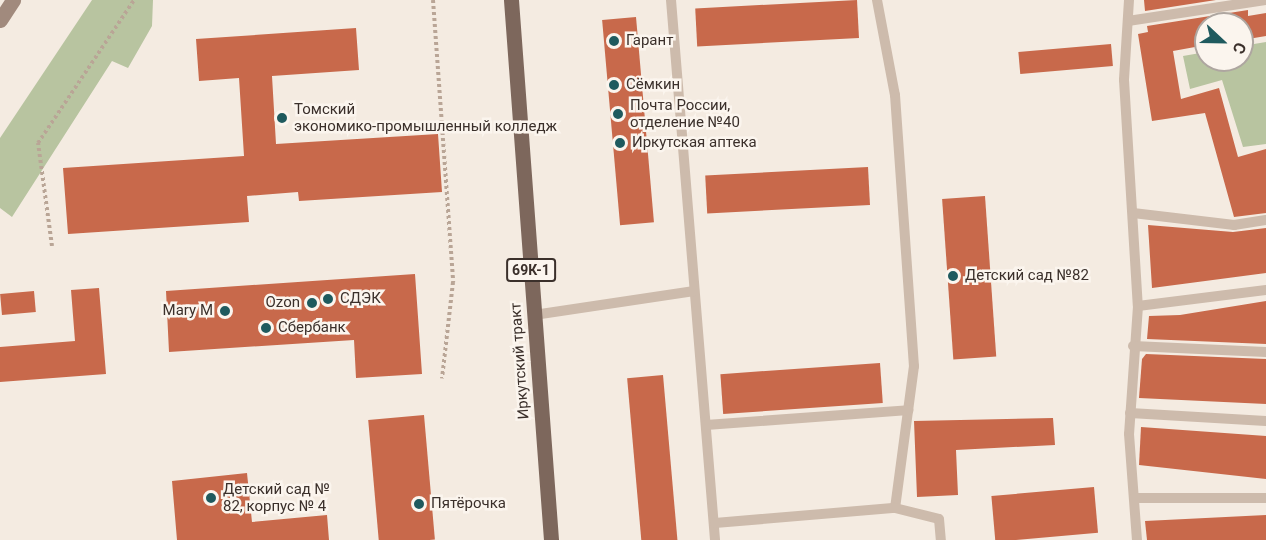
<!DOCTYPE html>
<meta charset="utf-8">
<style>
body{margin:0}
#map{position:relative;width:1266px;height:540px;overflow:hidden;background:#f4ebe1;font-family:Roboto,sans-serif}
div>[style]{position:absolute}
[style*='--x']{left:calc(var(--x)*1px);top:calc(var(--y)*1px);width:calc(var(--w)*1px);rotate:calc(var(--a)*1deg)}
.green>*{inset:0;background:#b8c4a0}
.building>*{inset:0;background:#c8694b;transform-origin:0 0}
.path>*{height:4px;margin-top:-2px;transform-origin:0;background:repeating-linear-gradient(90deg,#b9a596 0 3px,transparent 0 6px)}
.lane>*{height:10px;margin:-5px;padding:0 5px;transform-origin:5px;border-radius:5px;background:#cdbbac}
.secondary>*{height:15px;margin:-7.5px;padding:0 7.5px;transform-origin:7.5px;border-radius:7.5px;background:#a18a7d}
.primary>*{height:15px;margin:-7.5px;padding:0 7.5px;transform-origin:7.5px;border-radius:7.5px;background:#7d675c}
.dots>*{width:16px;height:16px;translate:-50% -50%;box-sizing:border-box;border:3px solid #fbf5ee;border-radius:50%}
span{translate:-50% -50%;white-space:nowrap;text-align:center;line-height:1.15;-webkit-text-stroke:5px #fbf5ee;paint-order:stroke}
.shield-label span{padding:2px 4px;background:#fbf5ee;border:2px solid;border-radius:4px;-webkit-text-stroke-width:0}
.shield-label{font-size:14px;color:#3b302b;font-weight:700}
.poi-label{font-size:15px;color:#3b302b}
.left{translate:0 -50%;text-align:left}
.right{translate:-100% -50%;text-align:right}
.street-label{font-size:15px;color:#3b302b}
.north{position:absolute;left:1194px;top:12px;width:60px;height:60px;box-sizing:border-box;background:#fbf5ee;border:2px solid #aea6a0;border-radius:50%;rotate:112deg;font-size:16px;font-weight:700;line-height:24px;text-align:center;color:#3b302b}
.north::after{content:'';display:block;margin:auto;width:21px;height:27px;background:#1f5a5e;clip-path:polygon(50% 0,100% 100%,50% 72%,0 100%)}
</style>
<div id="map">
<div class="green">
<i style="clip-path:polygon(92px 0,153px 0,152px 26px,128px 68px,112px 61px,12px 217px,0 208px,0 138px)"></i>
<i style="clip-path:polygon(1266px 42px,1266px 144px,1243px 147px,1222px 80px,1190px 89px,1183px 56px,1206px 52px,1206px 60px,1242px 60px,1242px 46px)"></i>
</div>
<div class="building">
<i style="left:857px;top:0;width:38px;height:162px;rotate:87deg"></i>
<i style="clip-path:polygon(1144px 0,1216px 0,1145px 11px)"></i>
<i style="clip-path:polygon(1248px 10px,1248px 16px,1266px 13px,1266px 36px,1242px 40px,1242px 24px,1206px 24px,1206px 45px,1173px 51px,1181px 99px,1219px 88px,1238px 157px,1266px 149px,1266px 213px,1234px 217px,1205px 113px,1152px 121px,1138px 34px,1148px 32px,1147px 26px)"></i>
<i style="left:636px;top:17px;width:206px;height:34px;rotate:85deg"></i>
<i style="clip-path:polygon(356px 28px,359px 70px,272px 76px,276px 144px,438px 134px,442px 192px,299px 201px,298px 192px,247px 196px,249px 222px,68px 234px,63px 168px,244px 156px,239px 78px,199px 81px,196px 39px)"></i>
<i style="left:1111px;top:44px;width:22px;height:93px;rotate:85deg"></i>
<i style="left:868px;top:167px;width:38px;height:163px;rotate:87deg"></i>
<i style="left:985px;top:196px;width:161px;height:43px;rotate:86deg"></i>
<i style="clip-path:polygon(1148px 225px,1233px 232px,1266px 228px,1266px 273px,1152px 288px)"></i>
<i style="clip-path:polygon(415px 274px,422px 374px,356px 378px,354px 340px,169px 352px,166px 291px)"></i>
<i style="clip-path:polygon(99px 288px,106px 374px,0 382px,0 347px,75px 341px,71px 290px)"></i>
<i style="left:34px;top:291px;width:21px;height:34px;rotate:85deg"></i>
<i style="clip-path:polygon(1266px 301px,1266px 344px,1147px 339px,1149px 316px,1180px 315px)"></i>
<i style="clip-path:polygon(1146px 354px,1266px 359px,1266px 404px,1139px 398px,1142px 359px)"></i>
<i style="left:880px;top:363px;width:40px;height:160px;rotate:86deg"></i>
<i style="left:663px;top:375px;width:166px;height:36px;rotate:85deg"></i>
<i style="left:424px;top:415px;width:125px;height:56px;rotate:85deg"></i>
<i style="clip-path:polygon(1053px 418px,1055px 445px,956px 450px,958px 495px,917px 497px,914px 421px)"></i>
<i style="clip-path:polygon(1141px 427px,1266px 436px,1266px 479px,1139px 465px)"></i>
<i style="clip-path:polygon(247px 473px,252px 522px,327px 515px,329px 540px,177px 540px,172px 481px)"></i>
<i style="left:1094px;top:487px;width:46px;height:103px;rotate:85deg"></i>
<i style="clip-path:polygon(1266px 515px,1266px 540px,1147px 540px,1145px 521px)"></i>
</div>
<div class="path">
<i style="--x:433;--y:0;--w:283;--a:85.9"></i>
<i style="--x:453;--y:282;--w:97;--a:96.5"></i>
<i style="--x:52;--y:246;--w:104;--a:-97.7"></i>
<i style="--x:38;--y:143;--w:172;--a:-56.1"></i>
</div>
<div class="lane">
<i style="--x:671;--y:0;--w:542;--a:85.34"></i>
<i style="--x:877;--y:0;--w:97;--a:79.3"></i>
<i style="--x:895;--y:95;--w:272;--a:86"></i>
<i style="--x:914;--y:366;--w:143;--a:97.6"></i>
<i style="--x:1129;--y:0;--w:80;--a:93.6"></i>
<i style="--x:1124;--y:80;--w:226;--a:86.5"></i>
<i style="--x:1138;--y:306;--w:128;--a:94"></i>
<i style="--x:1129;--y:434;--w:106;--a:85.7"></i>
<i style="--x:1128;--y:21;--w:140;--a:-8.7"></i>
<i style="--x:1133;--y:213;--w:102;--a:6.8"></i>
<i style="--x:1234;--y:225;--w:32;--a:-9"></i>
<i style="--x:1138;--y:306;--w:129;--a:-7.1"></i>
<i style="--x:534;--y:315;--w:162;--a:-8.5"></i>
<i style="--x:1133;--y:346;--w:133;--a:2.6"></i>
<i style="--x:1130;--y:413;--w:136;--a:3.4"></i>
<i style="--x:706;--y:425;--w:203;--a:-4.2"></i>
<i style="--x:1135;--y:498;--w:131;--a:0"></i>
<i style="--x:715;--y:523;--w:181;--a:-4.8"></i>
<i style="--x:895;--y:508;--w:45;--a:14"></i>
<i style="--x:939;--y:519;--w:21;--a:85"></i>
</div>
<div class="secondary">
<i style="--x:0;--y:20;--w:24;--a:-57"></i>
</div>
<div class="primary">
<i style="--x:511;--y:0;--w:541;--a:85.76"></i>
</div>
<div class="dots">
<i style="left:614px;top:41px;background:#1f5a5e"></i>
<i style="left:614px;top:85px;background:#1f5a5e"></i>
<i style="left:618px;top:114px;background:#1f5a5e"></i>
<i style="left:282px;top:118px;background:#1f5a5e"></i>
<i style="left:620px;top:143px;background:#1f5a5e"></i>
<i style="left:953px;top:276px;background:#1f5a5e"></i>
<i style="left:328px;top:299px;background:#1f5a5e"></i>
<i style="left:312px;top:303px;background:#1f5a5e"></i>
<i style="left:225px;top:311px;background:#1f5a5e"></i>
<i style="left:266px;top:328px;background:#1f5a5e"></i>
<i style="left:211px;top:498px;background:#1f5a5e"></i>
<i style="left:419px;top:504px;background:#1f5a5e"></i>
</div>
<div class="shield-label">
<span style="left:531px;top:270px">69К-1</span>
</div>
<div class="poi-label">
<span class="left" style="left:626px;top:41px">Гарант</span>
<span class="left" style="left:626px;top:85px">Сёмкин</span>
<span class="left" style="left:630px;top:114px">Почта России,<br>отделение №40</span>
<span class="left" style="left:294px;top:118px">Томский<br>экономико-промышленный колледж</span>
<span class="left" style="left:632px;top:143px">Иркутская аптека</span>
<span class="left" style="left:965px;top:276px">Детский сад №82</span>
<span class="left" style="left:340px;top:299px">СДЭК</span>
<span class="right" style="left:300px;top:303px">Ozon</span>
<span class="right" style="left:213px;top:311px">Mary M</span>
<span class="left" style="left:278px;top:328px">Сбербанк</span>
<span class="left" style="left:223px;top:498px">Детский сад №<br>82, корпус № 4</span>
<span class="left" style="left:431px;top:504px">Пятёрочка</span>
</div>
<div class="street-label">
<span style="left:520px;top:361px;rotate:-94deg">Иркутский тракт</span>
</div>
<div class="north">С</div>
</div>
